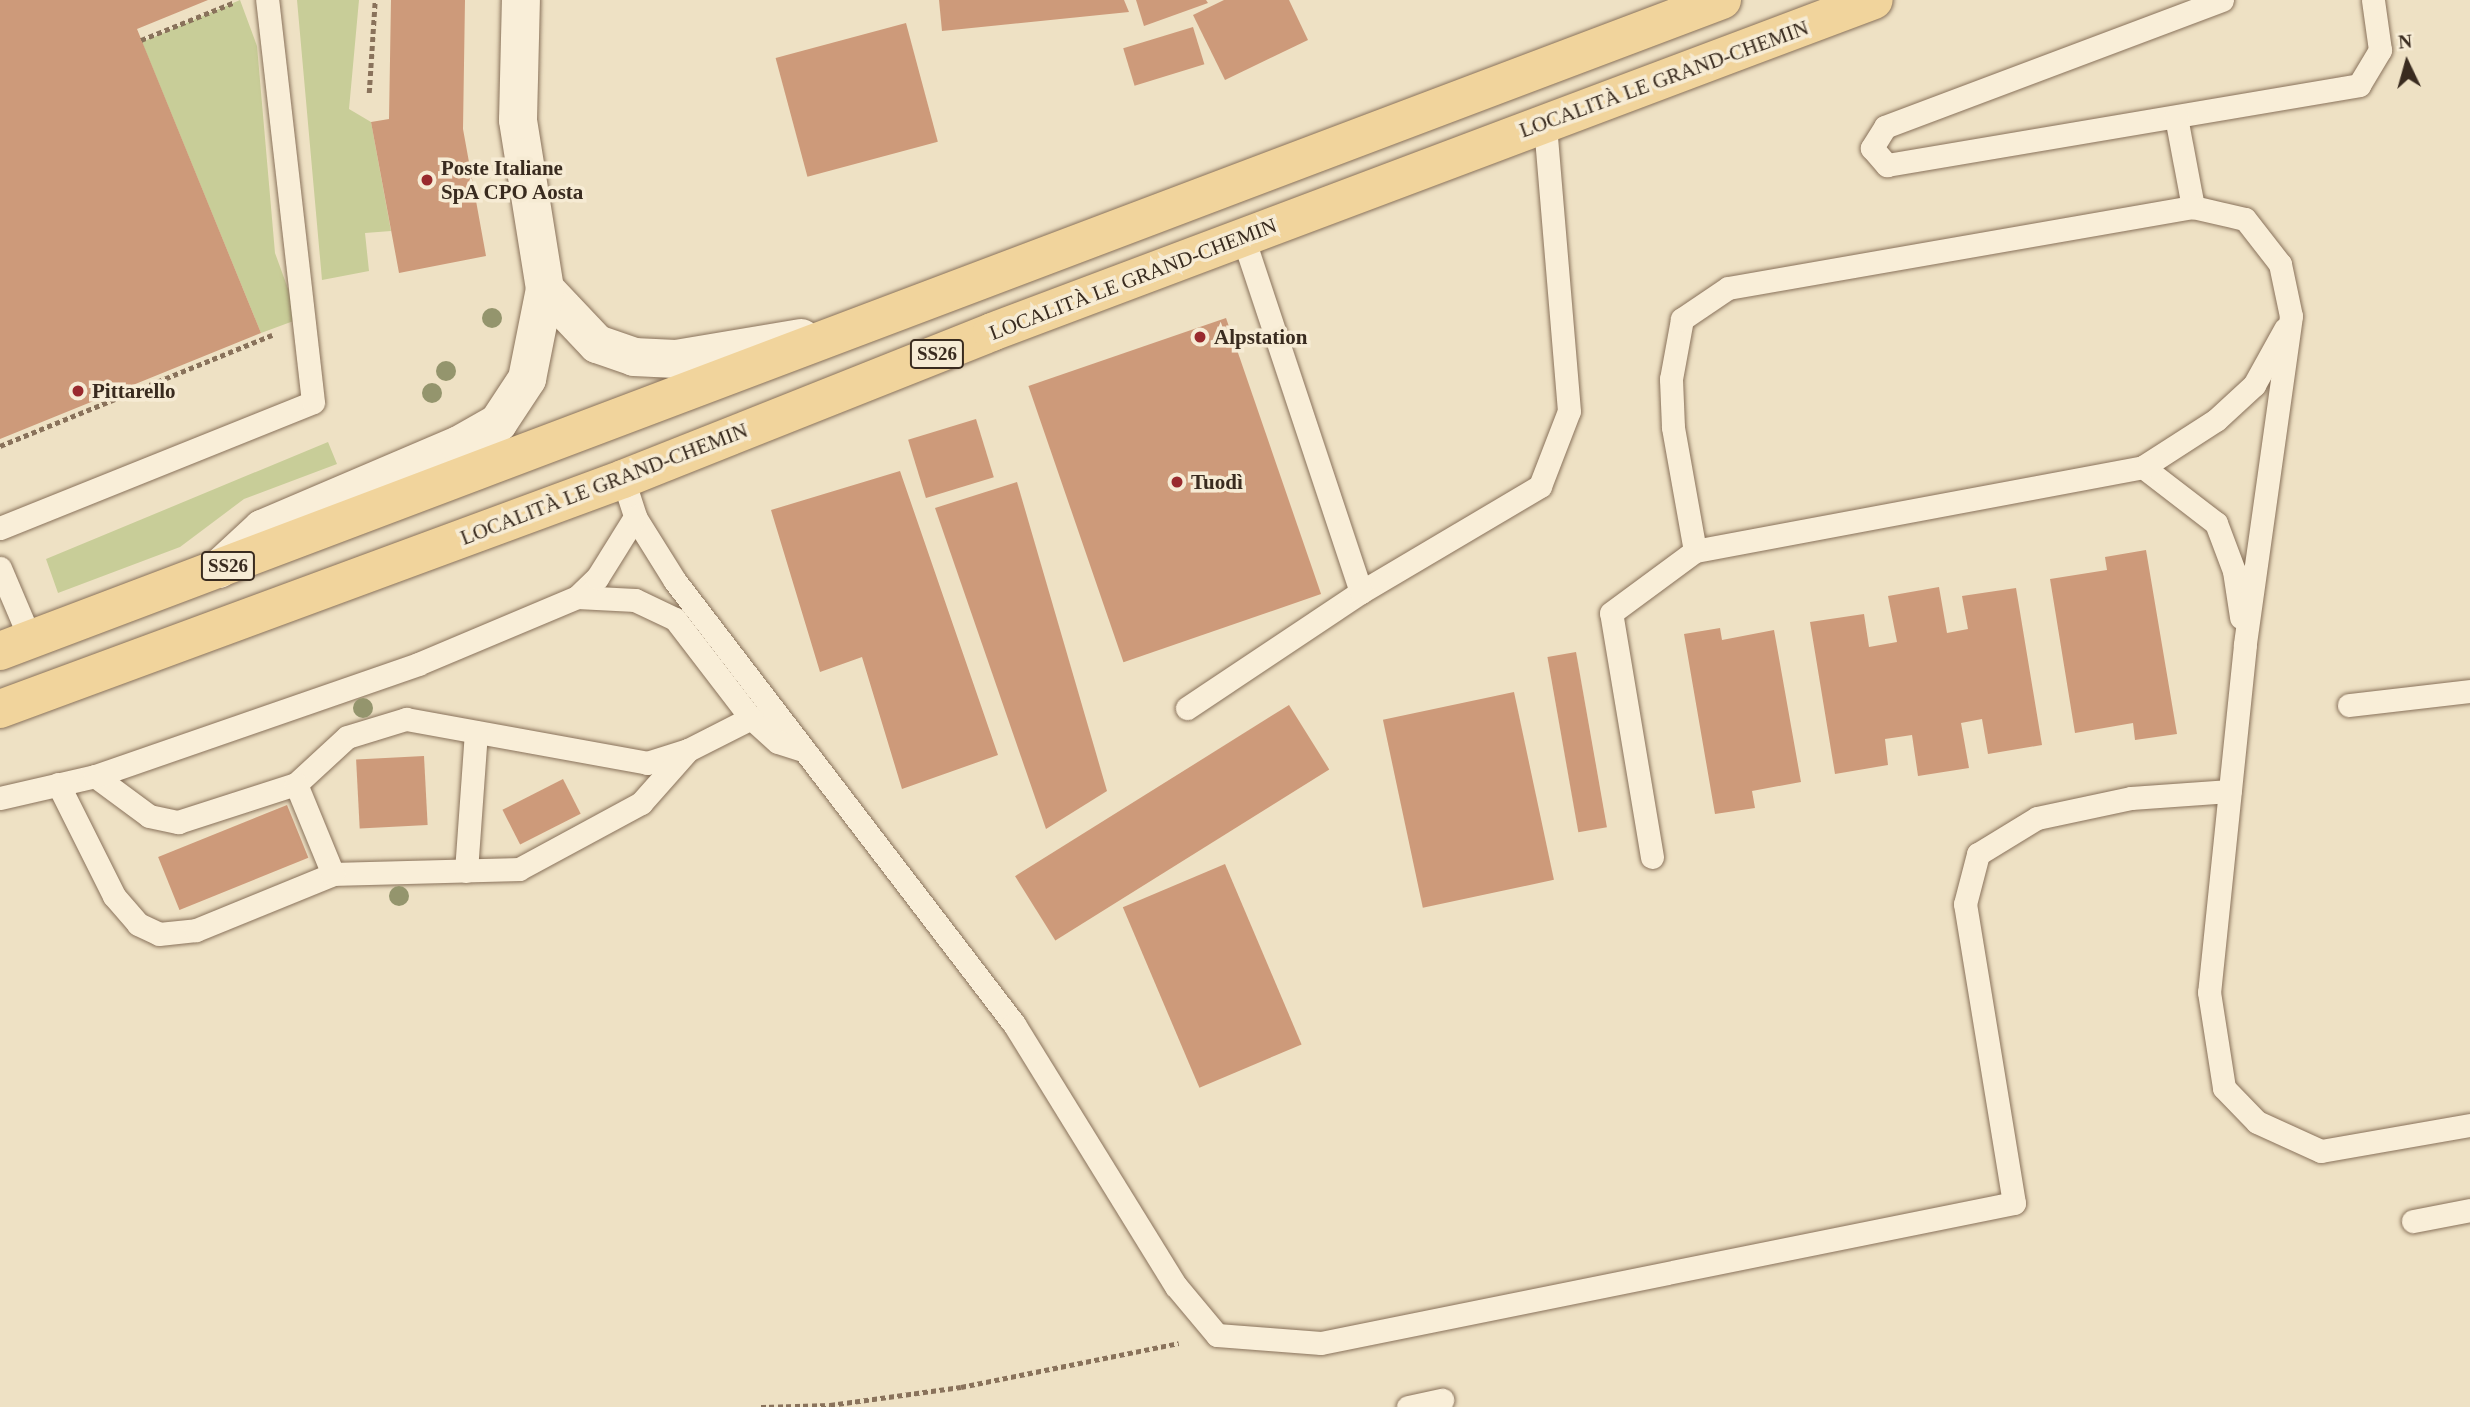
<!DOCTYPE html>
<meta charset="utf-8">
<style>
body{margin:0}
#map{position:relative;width:2470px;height:1407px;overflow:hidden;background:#eee1c4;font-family:Georgia,serif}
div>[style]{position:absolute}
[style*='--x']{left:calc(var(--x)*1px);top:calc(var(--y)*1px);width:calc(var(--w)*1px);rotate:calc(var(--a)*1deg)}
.green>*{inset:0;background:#c8cd98}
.building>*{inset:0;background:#cd9a7a;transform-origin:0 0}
.path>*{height:4.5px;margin-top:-2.25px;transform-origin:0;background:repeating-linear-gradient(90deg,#89725b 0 5px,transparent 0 8.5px)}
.roads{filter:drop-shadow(0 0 2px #89725b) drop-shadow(0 0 2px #89725b)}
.lane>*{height:23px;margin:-11.5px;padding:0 11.5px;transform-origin:11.5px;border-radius:11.5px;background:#f9eed8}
.street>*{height:38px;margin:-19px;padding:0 19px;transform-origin:19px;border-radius:19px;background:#f9eed8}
.primary>*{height:38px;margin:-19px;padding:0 19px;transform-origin:19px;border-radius:19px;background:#f1d49c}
.trees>*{width:20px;height:20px;margin:-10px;border-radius:50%;background:#94956d}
.dots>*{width:19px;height:19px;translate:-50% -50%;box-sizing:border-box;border:4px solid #f6ebd4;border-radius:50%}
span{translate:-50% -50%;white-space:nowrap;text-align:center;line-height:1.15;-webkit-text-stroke:7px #f6ebd4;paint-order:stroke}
.shield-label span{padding:2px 5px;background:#f6ebd4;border:2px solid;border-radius:5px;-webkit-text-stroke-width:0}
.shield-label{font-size:19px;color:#392b1f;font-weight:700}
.street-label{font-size:21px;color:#392b1f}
.poi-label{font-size:21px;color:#392b1f;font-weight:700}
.left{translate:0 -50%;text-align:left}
.north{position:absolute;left:2372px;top:28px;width:70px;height:70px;-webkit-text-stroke:5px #f6ebd4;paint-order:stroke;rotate:355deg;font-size:19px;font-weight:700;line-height:28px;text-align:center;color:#392b1f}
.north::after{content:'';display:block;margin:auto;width:24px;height:32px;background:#392b1f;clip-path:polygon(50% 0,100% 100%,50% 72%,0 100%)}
</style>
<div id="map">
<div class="green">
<i style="clip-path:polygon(240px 0,257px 46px,275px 253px,299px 319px,261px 333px,142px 42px)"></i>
<i style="clip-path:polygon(297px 0,359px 0,349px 109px,371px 122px,391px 231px,365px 233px,369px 271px,322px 280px)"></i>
<i style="clip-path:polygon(328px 442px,337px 464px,244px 499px,180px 547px,58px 593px,46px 559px)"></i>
</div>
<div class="building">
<i style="clip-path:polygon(0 0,208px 0,137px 29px,261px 333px,0 439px)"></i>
<i style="clip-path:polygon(391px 0,465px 0,463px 129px,486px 256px,399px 273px,371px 122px,389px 119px)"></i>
<i style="clip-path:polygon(939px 0,1124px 0,1129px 12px,942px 31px)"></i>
<i style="clip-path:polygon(1136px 0,1206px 0,1208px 3px,1144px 26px)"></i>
<i style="clip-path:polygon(1224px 0,1289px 0,1308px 40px,1225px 80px,1193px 15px)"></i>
<i style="left:906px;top:23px;width:123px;height:135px;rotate:75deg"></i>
<i style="left:1193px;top:27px;width:39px;height:73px;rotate:73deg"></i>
<i style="left:1226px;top:318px;width:292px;height:209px;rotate:71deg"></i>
<i style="left:976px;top:419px;width:61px;height:71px;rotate:73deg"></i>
<i style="clip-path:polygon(900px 471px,998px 755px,902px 789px,862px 657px,820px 672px,771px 510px)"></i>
<i style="clip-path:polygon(1017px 482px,1107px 791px,1046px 829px,935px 508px)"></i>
<i style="clip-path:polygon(2146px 550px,2177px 734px,2135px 740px,2133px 723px,2075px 733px,2050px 579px,2107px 570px,2105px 557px)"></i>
<i style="clip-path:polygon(1939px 587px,1947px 633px,1968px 629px,1962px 596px,2016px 588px,2042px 745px,1988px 754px,1982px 719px,1961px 723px,1969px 768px,1918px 776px,1912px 735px,1885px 739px,1888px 765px,1835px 774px,1810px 622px,1864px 614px,1869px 647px,1897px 642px,1888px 596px)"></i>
<i style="clip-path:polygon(1720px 628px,1722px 640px,1774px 630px,1801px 782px,1752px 791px,1755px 808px,1715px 814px,1684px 634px)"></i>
<i style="left:1576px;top:652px;width:178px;height:29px;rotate:80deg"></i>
<i style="left:1514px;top:692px;width:192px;height:134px;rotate:78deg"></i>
<i style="left:1289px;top:705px;width:76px;height:323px;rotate:58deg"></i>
<i style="left:424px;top:756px;width:69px;height:68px;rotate:87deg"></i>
<i style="left:563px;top:779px;width:39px;height:68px;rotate:63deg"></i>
<i style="left:287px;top:805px;width:57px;height:139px;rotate:68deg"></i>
<i style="left:1225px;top:864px;width:196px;height:111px;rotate:67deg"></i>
</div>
<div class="path">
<i style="--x:141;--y:40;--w:101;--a:-22"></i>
<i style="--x:369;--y:93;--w:93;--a:-86.3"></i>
<i style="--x:0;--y:446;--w:294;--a:-22.2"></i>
<i style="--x:761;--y:1407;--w:69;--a:-1.7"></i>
<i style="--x:830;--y:1405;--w:132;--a:-7.8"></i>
<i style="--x:961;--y:1387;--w:222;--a:-11.4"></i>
</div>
<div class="roads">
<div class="lane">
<i style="--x:2222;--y:0;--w:360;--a:159.4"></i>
<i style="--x:1885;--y:127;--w:25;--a:122"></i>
<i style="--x:1872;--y:148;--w:23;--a:49"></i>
<i style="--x:1887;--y:165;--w:479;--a:-9.6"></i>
<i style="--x:2359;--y:85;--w:41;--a:-59"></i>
<i style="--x:2380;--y:50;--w:50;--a:-98"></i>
<i style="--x:2176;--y:117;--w:92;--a:79.3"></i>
<i style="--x:2143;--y:467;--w:92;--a:37.5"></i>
<i style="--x:2216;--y:523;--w:51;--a:69.4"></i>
<i style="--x:2234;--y:571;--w:47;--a:81.3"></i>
<i style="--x:623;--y:479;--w:40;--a:72"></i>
<i style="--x:635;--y:517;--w:75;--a:58"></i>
<i style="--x:675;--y:581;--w:558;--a:52.58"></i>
<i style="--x:1014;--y:1024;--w:308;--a:58.3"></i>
<i style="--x:1176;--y:1286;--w:64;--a:50.1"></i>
<i style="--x:1217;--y:1335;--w:104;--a:4.4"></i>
<i style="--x:1321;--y:1343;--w:707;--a:-11.42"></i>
<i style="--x:2014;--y:1203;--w:303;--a:-99.3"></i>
<i style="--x:1965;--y:904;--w:52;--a:-75.4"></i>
<i style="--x:1978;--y:854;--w:69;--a:-31.4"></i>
<i style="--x:2037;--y:818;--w:96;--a:-12"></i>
<i style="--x:2131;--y:798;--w:99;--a:-4"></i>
<i style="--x:0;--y:528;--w:337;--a:-21.9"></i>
<i style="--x:313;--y:402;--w:405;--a:-96.5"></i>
<i style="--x:1695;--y:551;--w:456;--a:-10.6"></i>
<i style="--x:2143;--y:467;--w:87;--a:-32.8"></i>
<i style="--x:2216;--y:420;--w:52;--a:-42.6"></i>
<i style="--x:2254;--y:385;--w:64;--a:-61"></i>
<i style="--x:0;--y:568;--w:79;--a:67"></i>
<i style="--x:1361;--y:592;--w:208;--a:-30.6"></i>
<i style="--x:1540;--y:486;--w:80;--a:-68.9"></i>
<i style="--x:1569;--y:411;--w:289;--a:-94.8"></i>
<i style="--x:577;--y:597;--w:58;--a:3"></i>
<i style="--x:635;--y:600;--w:44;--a:25.4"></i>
<i style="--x:675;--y:619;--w:125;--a:52.5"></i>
<i style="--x:751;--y:718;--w:36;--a:42"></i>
<i style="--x:778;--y:742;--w:28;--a:18"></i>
<i style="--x:2349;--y:705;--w:122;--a:-6.6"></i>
<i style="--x:1187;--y:708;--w:209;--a:-33.7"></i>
<i style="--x:1361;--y:592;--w:374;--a:-108.4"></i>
<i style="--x:95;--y:776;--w:67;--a:36.5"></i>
<i style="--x:149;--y:816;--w:30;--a:12"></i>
<i style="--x:178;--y:822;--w:124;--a:-17.9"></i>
<i style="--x:296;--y:784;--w:69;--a:-42.7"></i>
<i style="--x:347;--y:737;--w:62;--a:-17"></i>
<i style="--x:406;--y:719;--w:245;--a:10.3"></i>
<i style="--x:647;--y:763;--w:43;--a:-17.6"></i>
<i style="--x:688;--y:750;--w:71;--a:-26.9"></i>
<i style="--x:58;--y:784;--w:125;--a:63.4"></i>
<i style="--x:114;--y:896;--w:37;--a:49"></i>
<i style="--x:138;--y:924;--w:23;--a:25"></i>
<i style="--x:159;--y:934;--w:37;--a:-6"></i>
<i style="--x:196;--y:930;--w:148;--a:-22.2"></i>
<i style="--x:333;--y:874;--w:186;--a:-1.5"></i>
<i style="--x:519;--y:869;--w:139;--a:-28.4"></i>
<i style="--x:641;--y:803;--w:71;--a:-48.4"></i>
<i style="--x:296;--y:784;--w:97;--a:67.7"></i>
<i style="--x:0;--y:798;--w:98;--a:-13"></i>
<i style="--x:95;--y:776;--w:342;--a:-19.1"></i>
<i style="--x:418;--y:664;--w:173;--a:-22.8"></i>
<i style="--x:577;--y:597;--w:28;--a:-44"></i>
<i style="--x:597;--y:578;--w:72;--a:-58.1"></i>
<i style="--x:1652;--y:857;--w:247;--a:-99.5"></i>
<i style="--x:1611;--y:613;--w:104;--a:-36.4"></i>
<i style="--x:1695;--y:551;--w:126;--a:-100.1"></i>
<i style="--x:1673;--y:427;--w:48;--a:-92.4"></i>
<i style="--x:1671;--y:379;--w:61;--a:-79.6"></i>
<i style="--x:1682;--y:319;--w:55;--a:-34"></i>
<i style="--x:1728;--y:288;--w:472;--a:-9.9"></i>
<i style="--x:2193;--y:207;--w:53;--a:13"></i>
<i style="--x:2245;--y:219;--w:57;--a:52.1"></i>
<i style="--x:2280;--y:264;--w:53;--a:78.1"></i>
<i style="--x:2291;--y:316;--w:332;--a:98"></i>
<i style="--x:2245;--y:645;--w:349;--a:95.9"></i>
<i style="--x:2209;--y:992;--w:97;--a:81.1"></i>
<i style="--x:2224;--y:1088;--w:47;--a:45.9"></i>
<i style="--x:2257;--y:1122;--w:70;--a:24.4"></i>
<i style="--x:2321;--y:1151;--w:151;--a:-9.9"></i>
<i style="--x:466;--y:871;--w:139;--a:-85.9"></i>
<i style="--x:2413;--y:1221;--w:58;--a:-10.9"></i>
<i style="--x:1408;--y:1407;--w:35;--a:-12"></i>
</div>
<div class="street">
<i style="--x:545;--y:289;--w:76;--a:46.6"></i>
<i style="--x:597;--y:344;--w:39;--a:19"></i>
<i style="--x:634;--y:357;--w:42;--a:2.7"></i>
<i style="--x:676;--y:359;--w:127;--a:-9.5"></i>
<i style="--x:219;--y:569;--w:59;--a:-42.9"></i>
<i style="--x:262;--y:529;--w:214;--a:-23.1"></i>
<i style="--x:459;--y:445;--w:45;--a:-29.4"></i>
<i style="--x:498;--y:423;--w:53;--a:-56.6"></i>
<i style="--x:527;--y:379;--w:92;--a:-78.7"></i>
<i style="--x:545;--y:289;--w:171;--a:-99.1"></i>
<i style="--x:518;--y:120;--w:120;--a:-88.6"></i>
</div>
<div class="primary">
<i style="--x:0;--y:651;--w:1841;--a:-20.71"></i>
<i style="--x:0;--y:709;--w:664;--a:-20.26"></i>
<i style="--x:623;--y:479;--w:397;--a:-21.7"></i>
<i style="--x:992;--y:332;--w:942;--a:-20.63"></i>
</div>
</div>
<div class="trees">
<i style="left:492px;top:318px"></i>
<i style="left:446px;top:371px"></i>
<i style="left:432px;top:393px"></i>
<i style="left:363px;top:708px"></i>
<i style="left:399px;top:896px"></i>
</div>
<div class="dots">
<i style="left:427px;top:180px;background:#992a2e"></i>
<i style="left:1200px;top:337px;background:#992a2e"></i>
<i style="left:78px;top:391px;background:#992a2e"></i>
<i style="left:1177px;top:482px;background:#992a2e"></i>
</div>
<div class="shield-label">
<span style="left:937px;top:354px">SS26</span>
<span style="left:228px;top:566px">SS26</span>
</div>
<div class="street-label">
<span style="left:1664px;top:79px;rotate:-20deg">LOCALITÀ LE GRAND-CHEMIN</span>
<span style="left:1133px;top:279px;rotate:-21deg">LOCALITÀ LE GRAND-CHEMIN</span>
<span style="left:604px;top:484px;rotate:-21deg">LOCALITÀ LE GRAND-CHEMIN</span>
</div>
<div class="poi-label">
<span class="left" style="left:441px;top:180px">Poste Italiane<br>SpA CPO Aosta</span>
<span class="left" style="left:1214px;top:337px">Alpstation</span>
<span class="left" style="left:92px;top:391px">Pittarello</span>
<span class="left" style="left:1191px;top:482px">Tuodì</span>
</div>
<div class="north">N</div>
</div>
